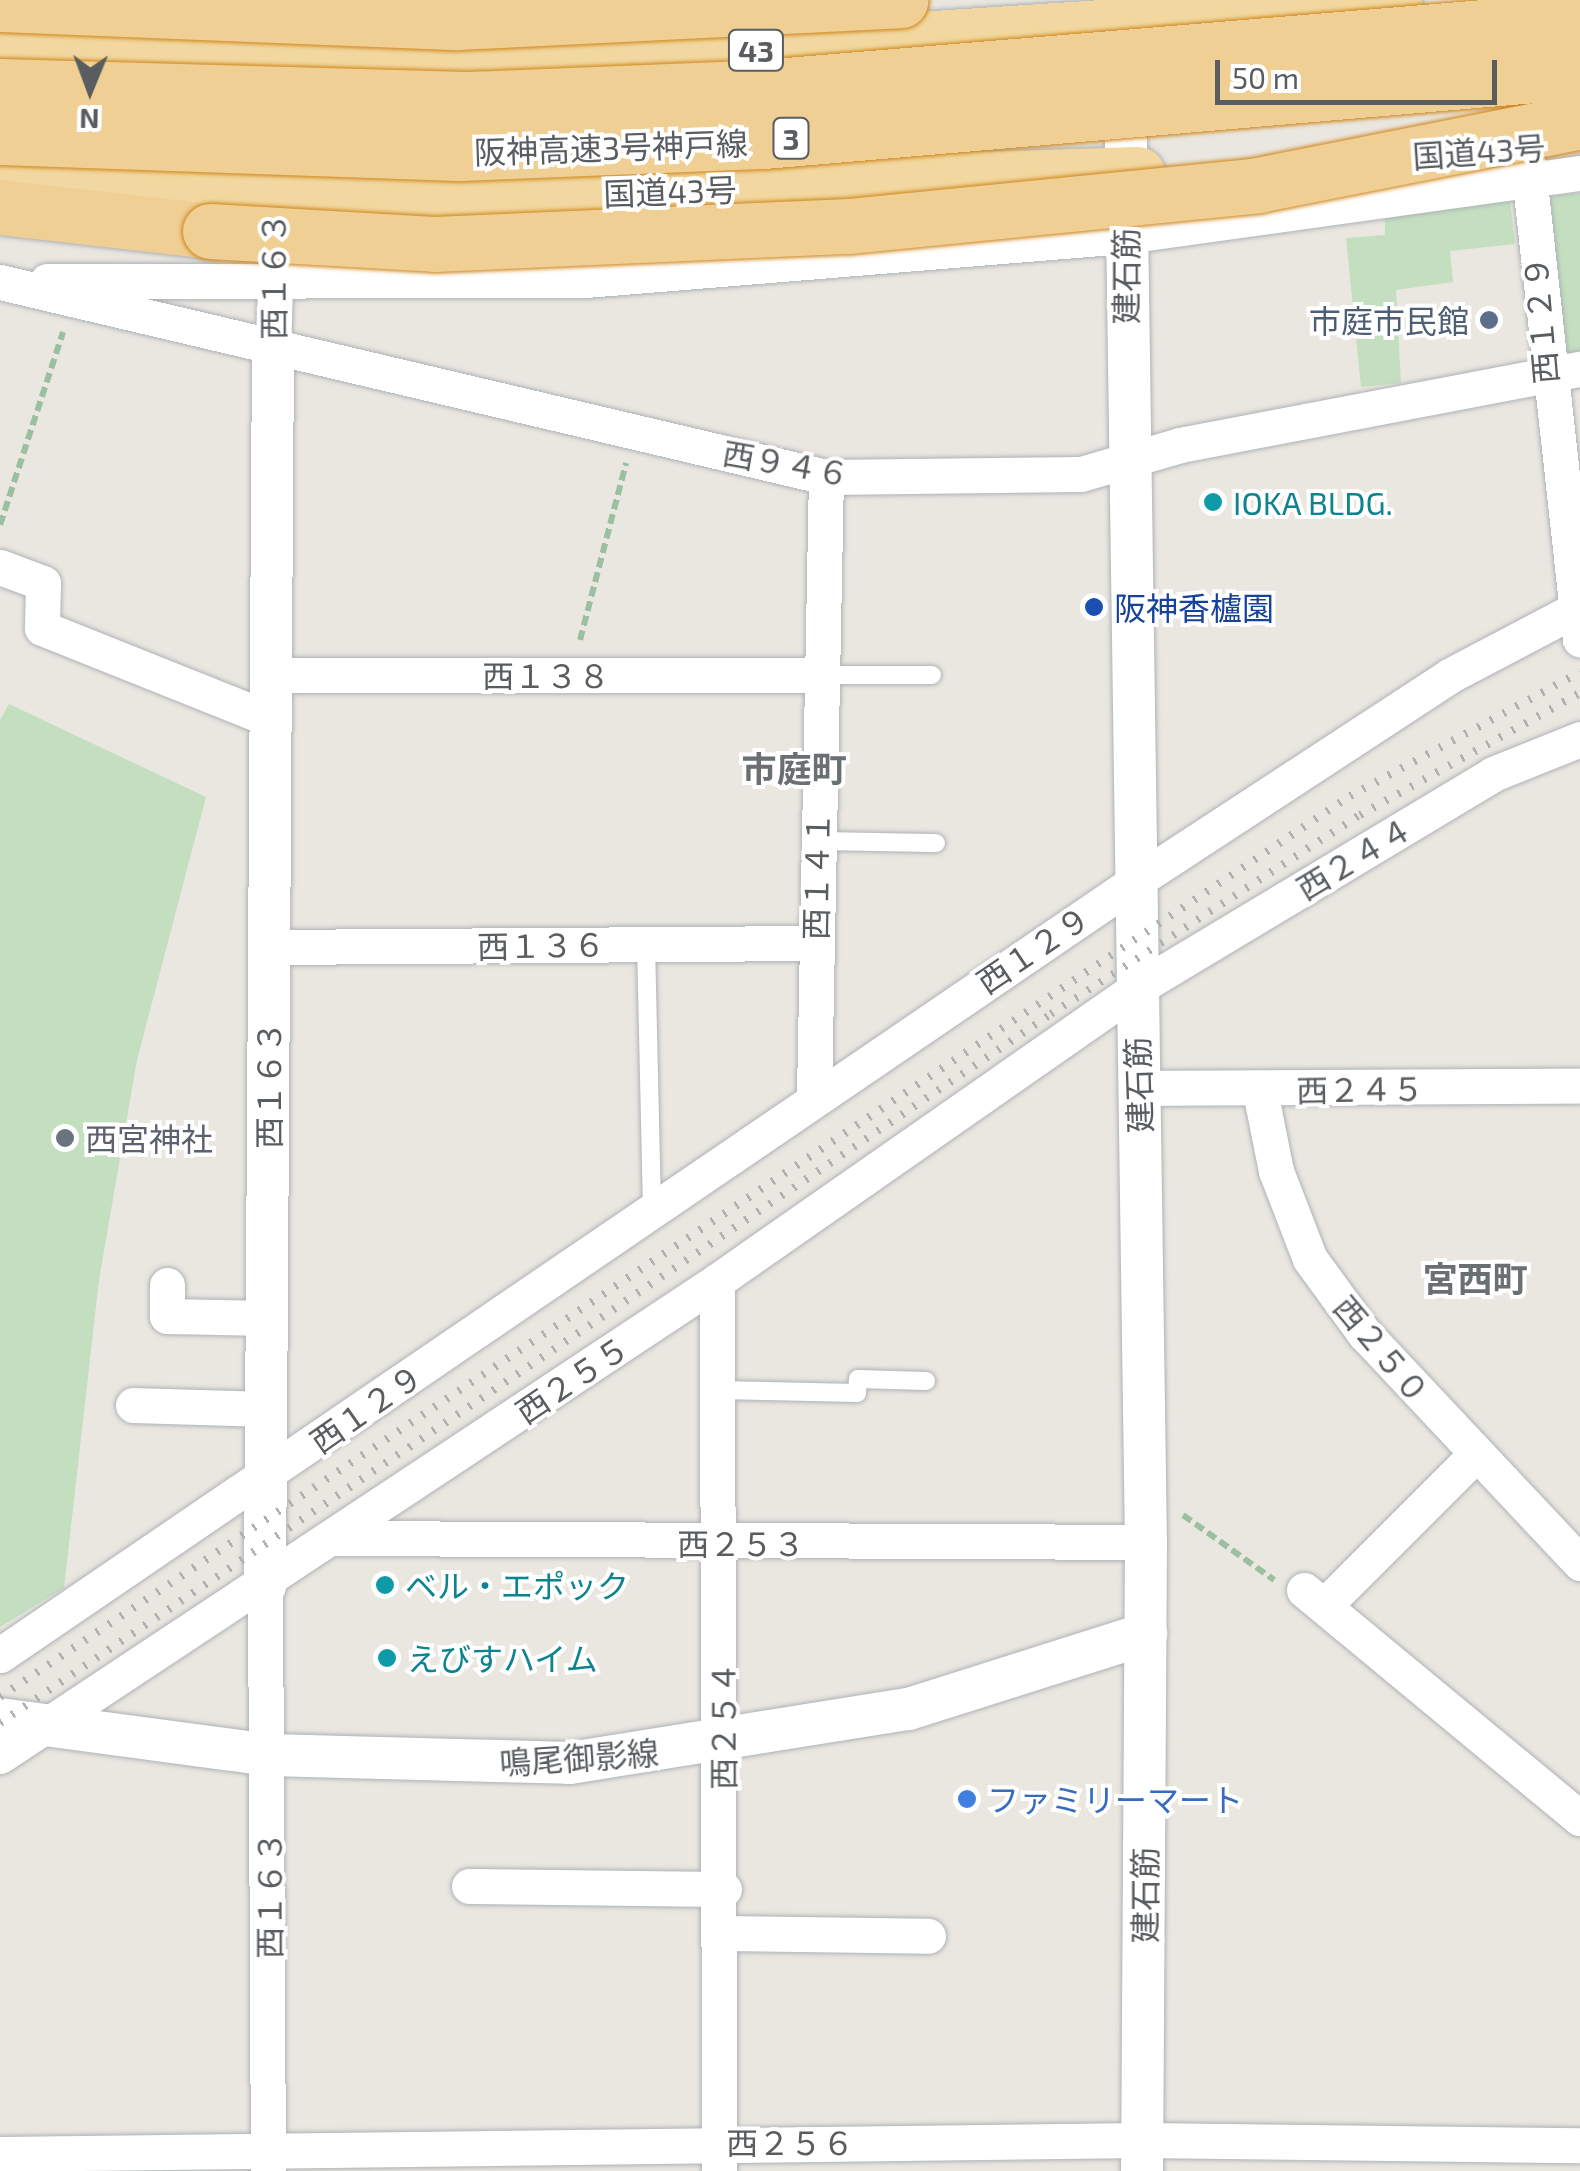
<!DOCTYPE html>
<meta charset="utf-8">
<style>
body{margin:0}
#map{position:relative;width:1580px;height:2171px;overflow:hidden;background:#eae7e1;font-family:"Exo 2","Noto Sans JP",sans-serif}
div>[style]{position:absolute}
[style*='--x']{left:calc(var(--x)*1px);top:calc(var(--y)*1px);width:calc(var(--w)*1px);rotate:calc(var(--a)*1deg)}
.green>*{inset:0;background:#c3dfc0}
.path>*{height:6px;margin-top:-3px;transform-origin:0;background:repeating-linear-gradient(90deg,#9abfa1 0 10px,transparent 0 15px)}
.roads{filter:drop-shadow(0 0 2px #aeb2b5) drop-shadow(0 0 2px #aeb2b5)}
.service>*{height:18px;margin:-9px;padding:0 9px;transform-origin:9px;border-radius:9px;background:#fff}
.minor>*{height:35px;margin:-17.5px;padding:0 17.5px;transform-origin:17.5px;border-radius:17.5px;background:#fff}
.tertiary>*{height:42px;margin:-21px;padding:0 21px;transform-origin:21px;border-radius:21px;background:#fff}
.trunk>*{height:55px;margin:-27.5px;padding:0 27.5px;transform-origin:27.5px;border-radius:27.5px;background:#f2d8a0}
.motorway>*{height:55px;margin:-27.5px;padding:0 27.5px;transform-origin:27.5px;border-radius:27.5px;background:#efcf93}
.rail>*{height:8px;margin-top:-4px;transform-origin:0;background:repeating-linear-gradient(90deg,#afb0b0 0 2.5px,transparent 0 14.5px)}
.bridges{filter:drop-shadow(0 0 2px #cf861c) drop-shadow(0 0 2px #cf861c)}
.motorway-bridge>*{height:55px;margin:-27.5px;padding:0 27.5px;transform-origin:27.5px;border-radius:27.5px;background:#efcf93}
.dots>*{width:28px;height:28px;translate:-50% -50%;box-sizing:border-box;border:5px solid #fff;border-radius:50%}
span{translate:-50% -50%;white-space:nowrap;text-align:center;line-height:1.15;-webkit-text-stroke:8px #fff;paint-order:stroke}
.shield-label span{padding:2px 8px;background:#fff;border:2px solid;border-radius:8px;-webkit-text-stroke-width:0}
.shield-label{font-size:30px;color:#595d60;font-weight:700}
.street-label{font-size:32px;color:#595d60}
.service-label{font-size:32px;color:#4e5e75}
.right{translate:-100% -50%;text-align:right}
.culture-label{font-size:32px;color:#0d838f}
.left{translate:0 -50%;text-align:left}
.transit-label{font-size:32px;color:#164399}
.worship-label{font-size:32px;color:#5b616d}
.shop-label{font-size:32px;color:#366cbe}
.neighbourhood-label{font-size:35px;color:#6a6f72;font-weight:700}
.north{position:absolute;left:40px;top:40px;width:100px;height:100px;-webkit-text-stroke:8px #fff;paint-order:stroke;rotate:181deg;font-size:28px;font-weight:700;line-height:40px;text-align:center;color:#595d60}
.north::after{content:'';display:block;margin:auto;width:35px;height:45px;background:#595d60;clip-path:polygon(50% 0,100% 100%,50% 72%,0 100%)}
.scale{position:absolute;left:1215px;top:60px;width:282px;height:45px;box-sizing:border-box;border:5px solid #595d60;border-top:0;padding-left:12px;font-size:30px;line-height:35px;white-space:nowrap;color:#595d60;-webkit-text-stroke:8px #fff;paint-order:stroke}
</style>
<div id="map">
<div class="green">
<i style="clip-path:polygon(1580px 193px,1580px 353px,1561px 353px,1545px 197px)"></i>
<i style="clip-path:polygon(1510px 200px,1515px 244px,1450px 251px,1453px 282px,1396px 290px,1401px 383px,1361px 387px,1346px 238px,1385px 235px,1385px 218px)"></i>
<i style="clip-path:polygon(9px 704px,206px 797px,137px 1060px,99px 1280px,64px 1588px,0 1627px,0 720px)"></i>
</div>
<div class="path">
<i style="--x:0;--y:525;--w:203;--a:-71.9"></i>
<i style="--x:580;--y:640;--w:183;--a:-75.4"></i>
<i style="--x:1183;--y:1515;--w:112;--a:35.5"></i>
</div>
<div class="roads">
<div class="service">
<i style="--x:819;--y:675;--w:113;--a:0"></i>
<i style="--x:817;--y:841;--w:119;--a:1"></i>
<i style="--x:646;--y:944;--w:264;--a:88.7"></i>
<i style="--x:720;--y:1390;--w:137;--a:1.3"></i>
<i style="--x:857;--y:1393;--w:14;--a:-86"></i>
<i style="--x:858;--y:1379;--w:68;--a:1.7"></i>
</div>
<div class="minor">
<i style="--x:1516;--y:56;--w:587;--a:83.74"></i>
<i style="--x:47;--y:281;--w:539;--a:-0.11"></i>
<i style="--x:586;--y:280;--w:541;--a:-4.67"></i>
<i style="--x:1125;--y:236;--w:459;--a:-7.9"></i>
<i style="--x:0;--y:282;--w:849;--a:13.28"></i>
<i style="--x:826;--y:477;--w:255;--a:-0.7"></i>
<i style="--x:1081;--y:474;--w:103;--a:-16.3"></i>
<i style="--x:1180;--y:445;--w:407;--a:-10.8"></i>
<i style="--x:273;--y:350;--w:94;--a:-88.2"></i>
<i style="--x:0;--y:567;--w:46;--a:20.4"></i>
<i style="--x:43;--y:583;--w:45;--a:91.3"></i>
<i style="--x:42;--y:628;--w:248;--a:21.8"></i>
<i style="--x:273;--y:675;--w:546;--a:0"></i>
<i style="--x:268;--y:947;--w:547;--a:-0.42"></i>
<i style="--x:1139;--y:1088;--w:441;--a:-0.3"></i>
<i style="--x:1260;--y:1091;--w:82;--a:78.7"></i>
<i style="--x:1276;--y:1171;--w:94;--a:68.9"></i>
<i style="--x:1310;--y:1259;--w:92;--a:53.9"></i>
<i style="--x:1364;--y:1333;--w:316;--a:46.8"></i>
<i style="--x:814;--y:1094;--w:617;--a:-88.89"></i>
<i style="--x:717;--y:1281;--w:890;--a:89.87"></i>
<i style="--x:167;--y:1285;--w:31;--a:90"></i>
<i style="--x:167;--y:1316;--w:101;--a:1.1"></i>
<i style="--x:133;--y:1405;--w:133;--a:1.7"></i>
<i style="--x:336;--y:1538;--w:810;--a:0.28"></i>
<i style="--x:265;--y:1586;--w:585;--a:89.71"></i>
<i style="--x:1304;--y:1590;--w:358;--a:39.6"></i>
<i style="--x:1324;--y:1606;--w:212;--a:-45"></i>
<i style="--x:0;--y:1655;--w:1371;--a:-34.27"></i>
<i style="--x:1133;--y:883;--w:378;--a:-33.2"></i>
<i style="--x:1449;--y:676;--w:138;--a:-27.7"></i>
<i style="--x:0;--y:1756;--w:860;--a:-33.52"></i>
<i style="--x:717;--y:1281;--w:508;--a:-34.91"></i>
<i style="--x:1134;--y:990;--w:419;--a:-31"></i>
<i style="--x:1493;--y:774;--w:94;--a:-21.9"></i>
<i style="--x:469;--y:1886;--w:255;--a:0.7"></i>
<i style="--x:724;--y:1933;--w:204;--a:0.8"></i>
<i style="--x:0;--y:2154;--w:1142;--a:-0.7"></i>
<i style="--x:1142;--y:2140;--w:438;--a:0.7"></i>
</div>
<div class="tertiary">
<i style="--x:1125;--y:80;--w:1462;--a:89.18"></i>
<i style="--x:1146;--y:1542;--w:629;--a:90.36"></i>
<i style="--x:265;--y:1586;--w:1236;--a:-89.63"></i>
<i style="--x:0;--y:1719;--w:271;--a:7.6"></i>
<i style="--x:269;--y:1755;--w:301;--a:1.5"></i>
<i style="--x:570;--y:1763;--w:343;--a:-9.1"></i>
<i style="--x:909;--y:1709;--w:249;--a:-17.6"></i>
</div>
<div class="trunk">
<i style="--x:0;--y:52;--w:535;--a:1.28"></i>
<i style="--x:535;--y:64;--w:862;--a:-3.73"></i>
<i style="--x:0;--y:182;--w:274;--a:4"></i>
<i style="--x:273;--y:201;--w:865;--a:-1.79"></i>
</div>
<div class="motorway">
<i style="--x:0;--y:207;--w:211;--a:6.5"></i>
</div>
</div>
<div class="rail">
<i style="--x:0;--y:1697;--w:1623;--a:-33.72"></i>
<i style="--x:1350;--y:796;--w:261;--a:-28.3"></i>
<i style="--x:0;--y:1723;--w:1268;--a:-34"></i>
<i style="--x:1051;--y:1014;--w:368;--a:-32.8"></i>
<i style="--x:1360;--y:815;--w:252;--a:-29"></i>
</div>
<div class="bridges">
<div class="motorway-bridge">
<i style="--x:0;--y:4;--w:457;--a:2.3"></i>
<i style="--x:457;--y:22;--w:444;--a:-2.8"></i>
<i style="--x:0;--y:86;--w:467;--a:1.6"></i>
<i style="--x:467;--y:99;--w:296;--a:-2.3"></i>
<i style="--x:763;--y:87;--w:820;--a:-4.76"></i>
<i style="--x:0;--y:137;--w:463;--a:2"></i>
<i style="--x:463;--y:153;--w:301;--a:-2.3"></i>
<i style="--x:764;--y:141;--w:819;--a:-4.9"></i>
<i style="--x:210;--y:231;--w:224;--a:3.3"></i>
<i style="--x:434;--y:244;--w:416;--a:-2.5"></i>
<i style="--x:850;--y:226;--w:410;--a:-5.7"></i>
<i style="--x:1258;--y:185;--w:328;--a:-11.2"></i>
</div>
</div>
<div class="dots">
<i style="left:1489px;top:320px;background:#5c6f8a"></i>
<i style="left:1213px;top:502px;background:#0f9aa8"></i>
<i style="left:1094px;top:607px;background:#1a4fb4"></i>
<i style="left:65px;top:1138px;background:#6b7280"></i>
<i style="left:385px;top:1585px;background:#0f9aa8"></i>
<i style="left:387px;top:1658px;background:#0f9aa8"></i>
<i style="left:967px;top:1799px;background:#3f7fe0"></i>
</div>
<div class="shield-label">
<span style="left:756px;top:50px">43</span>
<span style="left:791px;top:138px">3</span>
</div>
<div class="street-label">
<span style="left:611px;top:147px;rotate:-2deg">阪神高速3号神戸線</span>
<span style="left:1479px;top:151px;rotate:-4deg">国道43号</span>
<span style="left:670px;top:191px;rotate:-2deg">国道43号</span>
<span style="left:273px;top:276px;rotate:-90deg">西１６３</span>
<span style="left:1125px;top:276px;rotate:-90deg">建石筋</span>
<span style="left:1540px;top:320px;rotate:-95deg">西１２９</span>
<span style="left:786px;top:463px;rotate:10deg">西９４６</span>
<span style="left:546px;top:675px">西１３８</span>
<span style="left:1354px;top:858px;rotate:-31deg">西２４４</span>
<span style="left:816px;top:876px;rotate:-89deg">西１４１</span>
<span style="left:541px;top:945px;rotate:-1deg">西１３６</span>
<span style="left:1033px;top:949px;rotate:-34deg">西１２９</span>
<span style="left:268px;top:1085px;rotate:-90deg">西１６３</span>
<span style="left:1138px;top:1085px;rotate:-92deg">建石筋</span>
<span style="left:1360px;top:1089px;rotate:-1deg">西２４５</span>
<span style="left:1382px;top:1349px;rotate:50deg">西２５０</span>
<span style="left:572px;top:1379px;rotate:-34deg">西２５５</span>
<span style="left:366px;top:1408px;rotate:-35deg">西１２９</span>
<span style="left:741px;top:1543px">西２５３</span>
<span style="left:723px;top:1726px;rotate:-90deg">西２５４</span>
<span style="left:579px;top:1757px;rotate:-4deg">鳴尾御影線</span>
<span style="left:269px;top:1895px;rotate:-90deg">西１６３</span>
<span style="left:1144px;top:1895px;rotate:-90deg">建石筋</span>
<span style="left:790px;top:2142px">西２５６</span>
</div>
<div class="service-label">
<span class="right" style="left:1469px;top:320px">市庭市民館</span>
</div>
<div class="culture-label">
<span class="left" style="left:1233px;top:502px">IOKA BLDG.</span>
<span class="left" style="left:405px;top:1585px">ベル・エポック</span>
<span class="left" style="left:407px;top:1658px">えびすハイム</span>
</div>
<div class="transit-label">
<span class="left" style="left:1114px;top:607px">阪神香櫨園</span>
</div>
<div class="worship-label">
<span class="left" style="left:85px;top:1138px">西宮神社</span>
</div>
<div class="shop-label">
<span class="left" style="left:987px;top:1799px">ファミリーマート</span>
</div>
<div class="neighbourhood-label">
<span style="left:794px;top:768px">市庭町</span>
<span style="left:1475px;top:1278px">宮西町</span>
</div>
<div class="north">N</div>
<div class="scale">50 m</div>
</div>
